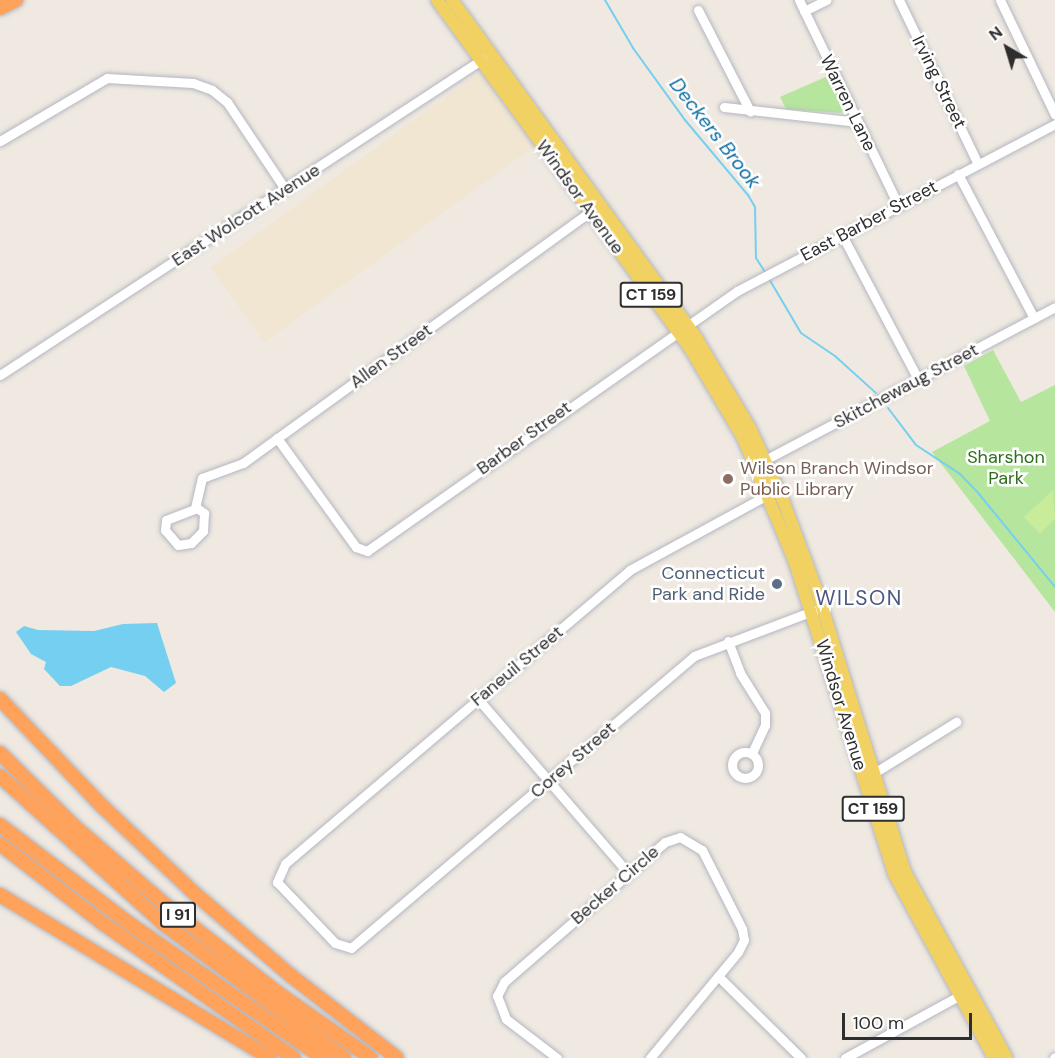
<!DOCTYPE html>
<style>
body{margin:0}
#map{position:relative;width:1055px;height:1058px;overflow:hidden;background:#efe9e1;font-family:"DM Sans",sans-serif}
div>[style]{position:absolute}
[style*='--x']{left:calc(var(--x)*1px);top:calc(var(--y)*1px);width:calc(var(--w)*1px);rotate:calc(var(--a)*1deg)}
.education>*{inset:0;background:#f0e6d1;transform-origin:0 0}
.green>*{inset:0;background:#b6e59e}
.pitch>*{inset:0;background:#c9ec9a}
.water>*{inset:0;background:#75cff0}
.stream>*{height:2px;margin:-1px;padding:0 1px;transform-origin:1px;border-radius:1px;background:#75cff0}
.roads{filter:drop-shadow(0 0 2px #b4b7c1) drop-shadow(0 0 2px #b4b7c1)}
.minor>*{height:9px;margin:-4.5px;padding:0 4.5px;transform-origin:4.5px;border-radius:4.5px;background:#fff}
.minor>.ring{margin:-4.5px;padding:0;box-sizing:content-box;background:none;border:9px solid #fff;border-radius:50%}
.major>*{height:12px;margin:-6px;padding:0 6px;transform-origin:6px;border-radius:6px;background:#f2d163}
.highway>*{height:14px;margin:-7px;padding:0 7px;transform-origin:7px;border-radius:7px;background:#ffa35c}
.dots>*{width:16px;height:16px;translate:-50% -50%;box-sizing:border-box;border:3px solid #fff;border-radius:50%}
span{translate:-50% -50%;white-space:nowrap;text-align:center;line-height:1.15;-webkit-text-stroke:5px #fff;paint-order:stroke}
.shield-label span{padding:2px 4px;background:#fff;border:2px solid;border-radius:4px;-webkit-text-stroke-width:0}
.shield-label{font-size:16px;color:#2e2e2e;font-weight:700}
.street-label{font-size:18px;color:#2e2e2e}
.park-label{font-size:18px;color:#2c6e1b}
.education-label{font-size:18px;color:#785e54}
.left{translate:0 -50%;text-align:left}
.service-label{font-size:18px;color:#4e5e75}
.right{translate:-100% -50%;text-align:right}
.water-label{font-size:20px;color:#0d6fa3;font-style:italic}
.quarter-label{font-size:21px;color:#4d5680;letter-spacing:1.5px}
.north{position:absolute;left:977px;top:18px;width:60px;height:60px;-webkit-text-stroke:4px #fff;paint-order:stroke;rotate:322deg;font-size:16px;font-weight:700;line-height:24px;text-align:center;color:#2e2e2e}
.north::after{content:'';display:block;margin:auto;width:21px;height:27px;background:#2e2e2e;clip-path:polygon(50% 0,100% 100%,50% 72%,0 100%)}
.scale{position:absolute;left:842px;top:1013px;width:130px;height:27px;box-sizing:border-box;border:3px solid #2e2e2e;border-top:0;padding-left:8px;font-size:18px;line-height:21px;white-space:nowrap;color:#2e2e2e;-webkit-text-stroke:4px #fff;paint-order:stroke}
</style>
<div id="map">
<div class="education">
<i style="left:480px;top:72px;width:92px;height:333px;rotate:54deg"></i>
</div>
<div class="green">
<i style="clip-path:polygon(830px 75px,845px 107px,841px 113px,786px 109px,780px 97px)"></i>
<i style="clip-path:polygon(993px 350px,1021px 402px,1055px 385px,1055px 612px,932px 452px,990px 421px,964px 366px)"></i>
</div>
<div class="pitch">
<i style="clip-path:polygon(1053px 490px,1055px 519px,1040px 534px,1024px 517px)"></i>
</div>
<div class="water">
<i style="clip-path:polygon(157px 623px,176px 683px,164px 692px,145px 676px,111px 667px,71px 686px,60px 686px,44px 669px,46px 662px,31px 654px,16px 632px,24px 626px,38px 630px,94px 631px,123px 624px)"></i>
</div>
<div class="stream">
<i style="--x:605;--y:0;--w:56;--a:59.7"></i>
<i style="--x:633;--y:48;--w:89;--a:54.2"></i>
<i style="--x:685;--y:120;--w:98;--a:50"></i>
<i style="--x:748;--y:195;--w:14;--a:60"></i>
<i style="--x:755;--y:207;--w:51;--a:88.9"></i>
<i style="--x:756;--y:258;--w:17;--a:57"></i>
<i style="--x:768;--y:277;--w:65;--a:59.5"></i>
<i style="--x:801;--y:333;--w:41;--a:34.1"></i>
<i style="--x:835;--y:356;--w:55;--a:42.1"></i>
<i style="--x:888;--y:408;--w:46;--a:52.9"></i>
<i style="--x:916;--y:445;--w:53;--a:33.4"></i>
<i style="--x:960;--y:474;--w:28;--a:46"></i>
<i style="--x:979;--y:494;--w:120;--a:50.7"></i>
</div>
<div class="roads">
<div class="minor">
<i style="--x:799;--y:0;--w:228;--a:64.2"></i>
<i style="--x:899;--y:0;--w:182;--a:64.3"></i>
<i style="--x:1000;--y:0;--w:127;--a:64.4"></i>
<i style="--x:698;--y:10;--w:114;--a:62.8"></i>
<i style="--x:804;--y:11;--w:25;--a:-26"></i>
<i style="--x:724;--y:107;--w:135;--a:6.4"></i>
<i style="--x:0;--y:141;--w:124;--a:-30.5"></i>
<i style="--x:107;--y:78;--w:86;--a:3.3"></i>
<i style="--x:193;--y:83;--w:20;--a:20"></i>
<i style="--x:212;--y:90;--w:19;--a:39"></i>
<i style="--x:227;--y:102;--w:105;--a:56.3"></i>
<i style="--x:958;--y:174;--w:163;--a:62.2"></i>
<i style="--x:842;--y:235;--w:163;--a:62.2"></i>
<i style="--x:0;--y:375;--w:579;--a:-33.22"></i>
<i style="--x:277;--y:438;--w:135;--a:54.1"></i>
<i style="--x:356;--y:547;--w:12;--a:20"></i>
<i style="--x:367;--y:551;--w:452;--a:-35.1"></i>
<i style="--x:737;--y:291;--w:359;--a:-27.7"></i>
<i style="--x:761;--y:462;--w:332;--a:-27.8"></i>
<i style="--x:771;--y:493;--w:161;--a:151.4"></i>
<i style="--x:630;--y:570;--w:453;--a:139.6"></i>
<i style="--x:285;--y:864;--w:20;--a:114"></i>
<i style="--x:277;--y:882;--w:84;--a:46.4"></i>
<i style="--x:335;--y:943;--w:17;--a:17"></i>
<i style="--x:351;--y:948;--w:450;--a:-40.4"></i>
<i style="--x:694;--y:656;--w:129;--a:-20.8"></i>
<i style="--x:195;--y:508;--w:31;--a:-77"></i>
<i style="--x:202;--y:478;--w:44;--a:-20.1"></i>
<i style="--x:243;--y:463;--w:435;--a:-35.9"></i>
<i style="--x:197;--y:508;--w:9;--a:36"></i>
<i style="--x:204;--y:513;--w:18;--a:93"></i>
<i style="--x:203;--y:531;--w:17;--a:135"></i>
<i style="--x:191;--y:543;--w:13;--a:171"></i>
<i style="--x:178;--y:545;--w:20;--a:-131"></i>
<i style="--x:165;--y:530;--w:10;--a:-84"></i>
<i style="--x:166;--y:520;--w:33;--a:-21"></i>
<i style="--x:728;--y:641;--w:34;--a:69"></i>
<i style="--x:740;--y:673;--w:47;--a:58"></i>
<i style="--x:765;--y:713;--w:12;--a:90"></i>
<i style="--x:765;--y:725;--w:31;--a:115"></i>
<i style="--x:478;--y:699;--w:230;--a:49.2"></i>
<i class="ring" style="left:732px;top:752px;width:17px;height:17px"></i>
<i style="--x:874;--y:773;--w:97;--a:-31.9"></i>
<i style="--x:718;--y:976;--w:117;--a:44.7"></i>
<i style="--x:557;--y:1058;--w:64;--a:-142.6"></i>
<i style="--x:506;--y:1019;--w:25;--a:-111"></i>
<i style="--x:497;--y:996;--w:16;--a:-63"></i>
<i style="--x:504;--y:982;--w:213;--a:-41"></i>
<i style="--x:665;--y:842;--w:16;--a:-18"></i>
<i style="--x:680;--y:837;--w:26;--a:31"></i>
<i style="--x:702;--y:850;--w:89;--a:63.1"></i>
<i style="--x:742;--y:929;--w:11;--a:80"></i>
<i style="--x:744;--y:940;--w:13;--a:117"></i>
<i style="--x:738;--y:952;--w:138;--a:129.7"></i>
<i style="--x:845;--y:1058;--w:136;--a:-28.6"></i>
<i style="--x:1054;--y:1058;--w:1;--a:-45"></i>
</div>
<div class="major">
<i style="--x:437;--y:0;--w:432;--a:54"></i>
<i style="--x:691;--y:350;--w:102;--a:59.4"></i>
<i style="--x:743;--y:438;--w:132;--a:67.3"></i>
<i style="--x:794;--y:560;--w:330;--a:72.3"></i>
<i style="--x:894;--y:874;--w:209;--a:61.5"></i>
<i style="--x:452;--y:0;--w:418;--a:54.1"></i>
<i style="--x:697;--y:339;--w:104;--a:59.2"></i>
<i style="--x:750;--y:428;--w:79;--a:65.4"></i>
<i style="--x:783;--y:500;--w:97;--a:69.5"></i>
<i style="--x:817;--y:591;--w:294;--a:72.6"></i>
<i style="--x:905;--y:872;--w:212;--a:61.3"></i>
</div>
<div class="highway">
<i style="--x:0;--y:8;--w:18;--a:-27"></i>
<i style="--x:0;--y:699;--w:149;--a:46.4"></i>
<i style="--x:103;--y:807;--w:122;--a:43.3"></i>
<i style="--x:192;--y:891;--w:129;--a:40.6"></i>
<i style="--x:290;--y:975;--w:135;--a:37.8"></i>
<i style="--x:0;--y:753;--w:103;--a:44.6"></i>
<i style="--x:73;--y:825;--w:135;--a:40.8"></i>
<i style="--x:175;--y:913;--w:130;--a:37.8"></i>
<i style="--x:278;--y:993;--w:113;--a:35"></i>
<i style="--x:0;--y:776;--w:222;--a:42.1"></i>
<i style="--x:165;--y:925;--w:223;--a:36.6"></i>
<i style="--x:0;--y:825;--w:163;--a:37.3"></i>
<i style="--x:130;--y:924;--w:235;--a:34.8"></i>
<i style="--x:0;--y:844;--w:131;--a:37.6"></i>
<i style="--x:104;--y:924;--w:232;--a:35.2"></i>
<i style="--x:0;--y:895;--w:315;--a:31.1"></i>
</div>
</div>
<div class="dots">
<i style="left:728px;top:479px;background:#8d6e63"></i>
<i style="left:777px;top:584px;background:#5c6f8a"></i>
</div>
<div class="shield-label">
<span style="left:651px;top:295px">CT 159</span>
<span style="left:873px;top:809px">CT 159</span>
<span style="left:178px;top:915px">I 91</span>
</div>
<div class="street-label">
<span style="left:939px;top:82px;rotate:64deg">Irving Street</span>
<span style="left:848px;top:103px;rotate:64deg">Warren Lane</span>
<span style="left:580px;top:197px;rotate:54deg">Windsor Avenue</span>
<span style="left:246px;top:215px;rotate:-33deg">East Wolcott Avenue</span>
<span style="left:869px;top:221px;rotate:-28deg">East Barber Street</span>
<span style="left:391px;top:356px;rotate:-36deg">Allen Street</span>
<span style="left:906px;top:386px;rotate:-28deg">Skitchewaug Street</span>
<span style="left:524px;top:438px;rotate:-36deg">Barber Street</span>
<span style="left:517px;top:666px;rotate:-40deg">Faneuil Street</span>
<span style="left:841px;top:705px;rotate:73deg">Windsor Avenue</span>
<span style="left:573px;top:760px;rotate:-41deg">Corey Street</span>
<span style="left:615px;top:885px;rotate:-41deg">Becker Circle</span>
</div>
<div class="park-label">
<span style="left:1006px;top:468px">Sharshon<br>Park</span>
</div>
<div class="education-label">
<span class="left" style="left:740px;top:479px">Wilson Branch Windsor<br>Public Library</span>
</div>
<div class="service-label">
<span class="right" style="left:765px;top:584px">Connecticut<br>Park and Ride</span>
</div>
<div class="water-label">
<span style="left:715px;top:133px;rotate:52deg">Deckers Brook</span>
</div>
<div class="quarter-label">
<span style="left:859px;top:598px">WILSON</span>
</div>
<div class="north">N</div>
<div class="scale">100 m</div>
</div>
